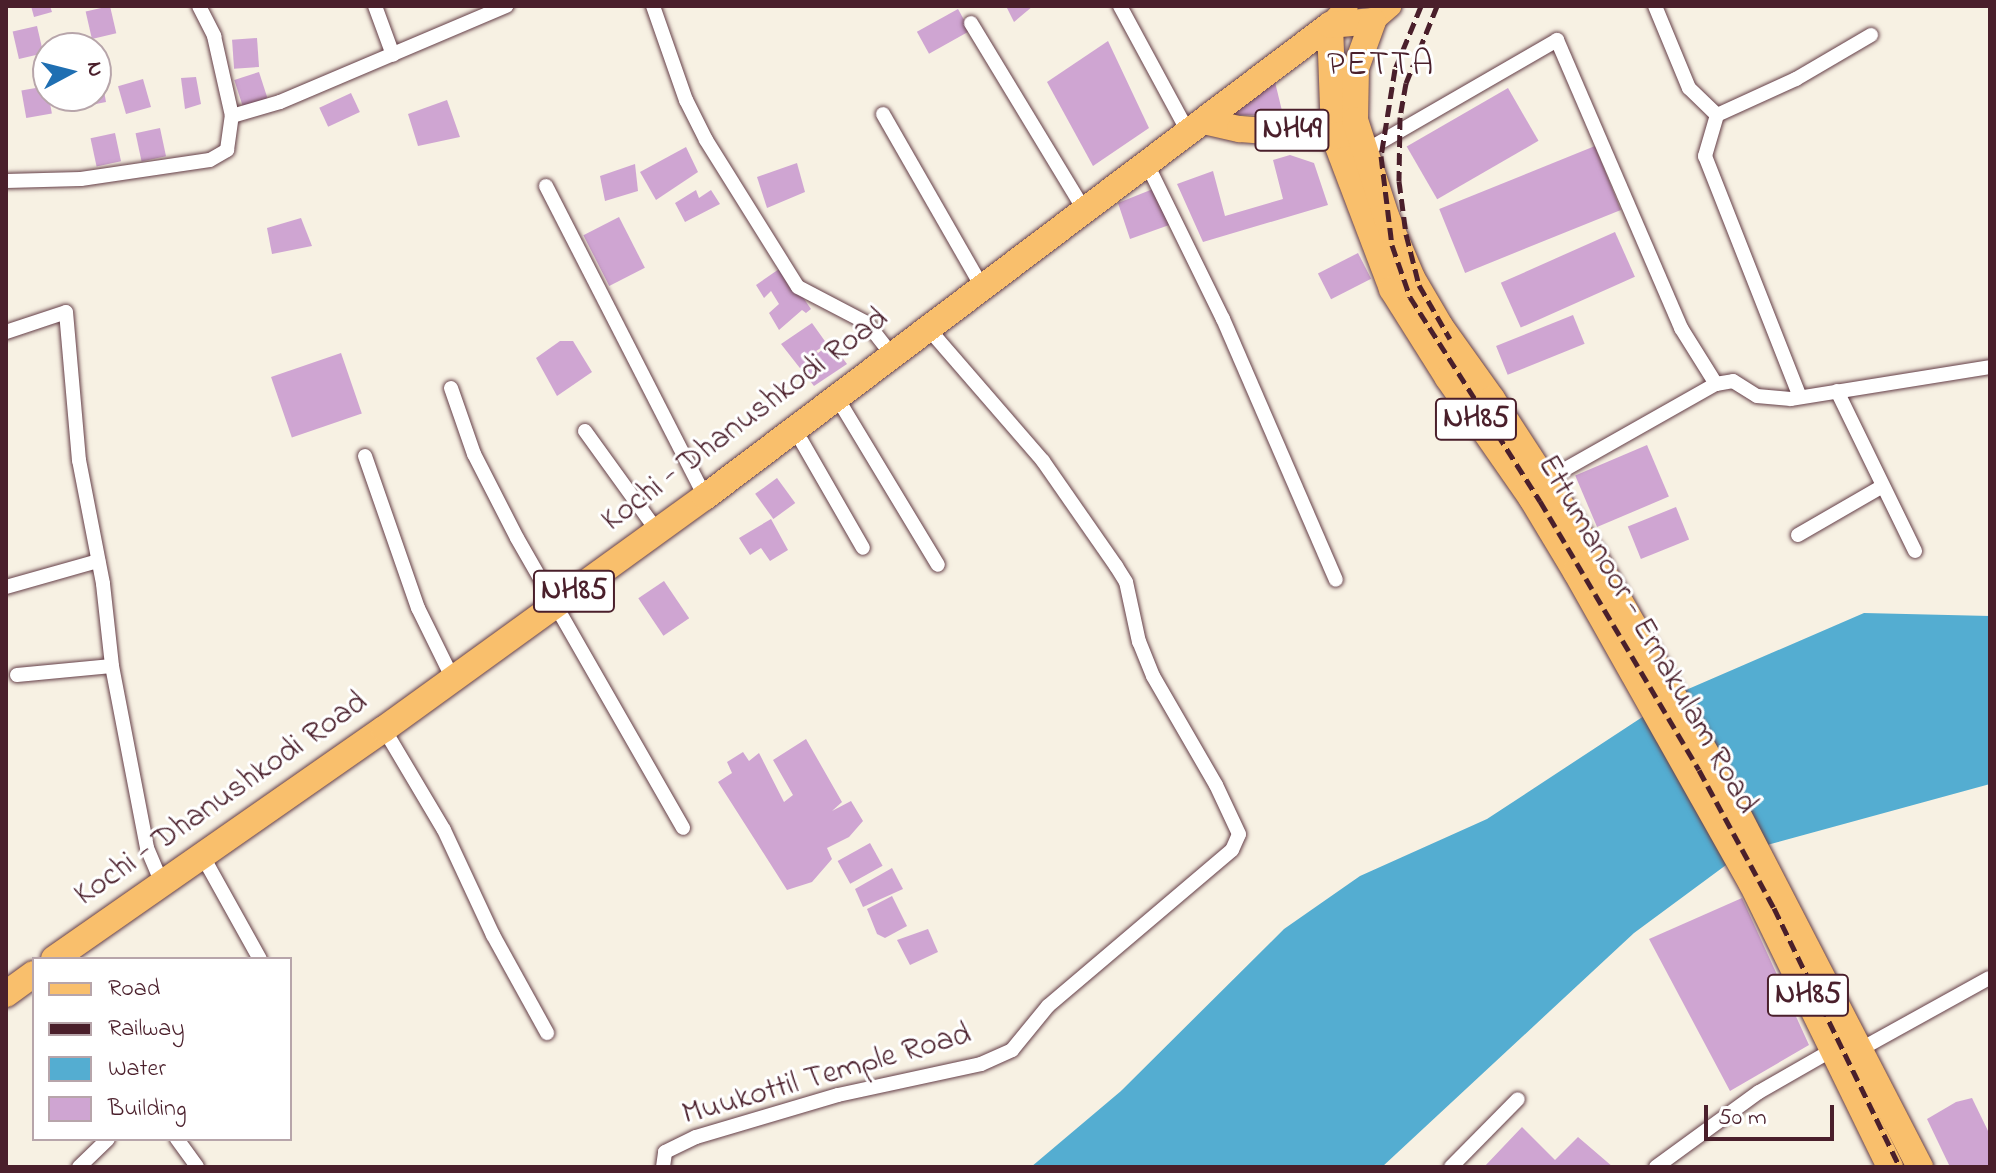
<!DOCTYPE html>
<style>
body{margin:0}
#map{position:relative;width:1996px;height:1173px;overflow:hidden;background:#f7f1e3;font-family:"Indie Flower",sans-serif}
div>[style]{position:absolute}
[style*='--x']{left:calc(var(--x)*1px);top:calc(var(--y)*1px);width:calc(var(--w)*1px);rotate:calc(var(--a)*1deg)}
.water>*{inset:0;background:#54add1}
.building>*{inset:0;background:#cfa5d2;transform-origin:0 0}
.roads{filter:drop-shadow(0 0 2px #643e47) drop-shadow(0 0 2px #643e47)}
.street>*{height:14px;margin:-7px;padding:0 7px;transform-origin:7px;border-radius:7px;background:#fff}
.primary>*{height:22px;margin:-11px;padding:0 11px;transform-origin:11px;border-radius:11px;background:#f9bf6c}
.highway>*{height:26px;margin:-13px;padding:0 13px;transform-origin:13px;border-radius:13px;background:#f9bf6c}
.rail>*{height:5px;margin-top:-2.5px;transform-origin:0;background:repeating-linear-gradient(90deg,#4a1f2b 0 12px,transparent 0 18px)}
span{translate:-50% -50%;white-space:nowrap;text-align:center;line-height:1.15;-webkit-text-stroke:6px #fff;paint-order:stroke}
.shield-label span{padding:2px 6px;background:#fff;border:2px solid;border-radius:6px;-webkit-text-stroke-width:0}
.shield-label{font-size:30px;color:#4a1f2b;font-weight:700}
.street-label{font-size:32px;color:#4a1f2b}
.neighbourhood-label{font-size:34px;color:#4a1f2b;letter-spacing:2px}
.frame{position:absolute;inset:0;border:8px solid #4a1f2b;pointer-events:none}
.legend{position:absolute;left:32px;top:957px;width:260px;height:184px;box-sizing:border-box;background:#fff;border:2px solid #b7a5aa;margin:0;padding:10px 14px;list-style:none;font-size:24px;color:#4a1f2b}
.legend li{display:flex;align-items:center;gap:16px;height:40px}
.legend b{width:40px;border:2px solid #b7a5aa}
.north{position:absolute;left:32px;top:32px;width:80px;height:80px;box-sizing:border-box;background:#fff;border:2px solid #b7a5aa;border-radius:50%;rotate:83deg;font-size:22px;font-weight:700;line-height:32px;text-align:center;color:#4a1f2b}
.north::after{content:'';display:block;margin:auto;width:28px;height:36px;background:#1f6fb2;clip-path:polygon(50% 0,100% 100%,50% 72%,0 100%)}
.scale{position:absolute;left:1704px;top:1105px;width:130px;height:36px;box-sizing:border-box;border:4px solid #4a1f2b;border-top:0;padding-left:10px;font-size:24px;line-height:28px;white-space:nowrap;color:#4a1f2b;-webkit-text-stroke:6px #fff;paint-order:stroke}
</style>
<div id="map">
<div class="water">
<i style="clip-path:polygon(1864px 613px,1990px 616px,1990px 784px,1745px 851px,1634px 933px,1382px 1167px,1031px 1167px,1121px 1091px,1284px 929px,1360px 876px,1487px 819px,1679px 693px)"></i>
</div>
<div class="building">
<i style="clip-path:polygon(31px 6px,50px 6px,52px 12px,34px 17px)"></i>
<i style="left:110px;top:6px;width:28px;height:25px;rotate:77deg"></i>
<i style="clip-path:polygon(1006px 6px,1033px 6px,1014px 22px)"></i>
<i style="left:958px;top:9px;width:25px;height:47px;rotate:61deg"></i>
<i style="left:37px;top:26px;width:28px;height:25px;rotate:77deg"></i>
<i style="left:257px;top:38px;width:29px;height:25px;rotate:86deg"></i>
<i style="clip-path:polygon(1108px 41px,1149px 128px,1093px 166px,1047px 82px)"></i>
<i style="left:259px;top:72px;width:28px;height:26px;rotate:72deg"></i>
<i style="clip-path:polygon(101px 74px,106px 102px,81px 107px,79px 96px,96px 96px,96px 75px)"></i>
<i style="clip-path:polygon(196px 77px,201px 104px,185px 109px,181px 78px)"></i>
<i style="left:143px;top:79px;width:29px;height:26px;rotate:74deg"></i>
<i style="clip-path:polygon(1275px 82px,1283px 115px,1220px 115px)"></i>
<i style="left:47px;top:86px;width:28px;height:26px;rotate:80deg"></i>
<i style="left:1508px;top:88px;width:61px;height:117px;rotate:60deg"></i>
<i style="left:351px;top:93px;width:21px;height:35px;rotate:65deg"></i>
<i style="clip-path:polygon(447px 100px,460px 137px,418px 146px,408px 114px)"></i>
<i style="left:160px;top:128px;width:29px;height:25px;rotate:78deg"></i>
<i style="left:115px;top:133px;width:29px;height:25px;rotate:78deg"></i>
<i style="left:1595px;top:146px;width:69px;height:168px;rotate:68deg"></i>
<i style="clip-path:polygon(686px 147px,698px 172px,656px 200px,640px 172px)"></i>
<i style="clip-path:polygon(1290px 155px,1314px 163px,1328px 205px,1203px 242px,1177px 184px,1213px 171px,1225px 216px,1283px 199px,1273px 160px)"></i>
<i style="clip-path:polygon(797px 163px,805px 192px,767px 208px,757px 177px)"></i>
<i style="clip-path:polygon(635px 164px,638px 191px,605px 201px,600px 176px)"></i>
<i style="clip-path:polygon(1153px 189px,1172px 224px,1130px 239px,1118px 203px)"></i>
<i style="clip-path:polygon(696px 190px,699px 198px,711px 190px,720px 204px,685px 222px,675px 203px)"></i>
<i style="left:619px;top:217px;width:57px;height:40px;rotate:63deg"></i>
<i style="clip-path:polygon(301px 218px,312px 246px,272px 254px,267px 228px)"></i>
<i style="left:1615px;top:232px;width:49px;height:125px;rotate:66deg"></i>
<i style="left:1358px;top:253px;width:29px;height:45px;rotate:63deg"></i>
<i style="clip-path:polygon(782px 267px,811px 309px,806px 313px,802px 310px,779px 330px,769px 313px,779px 304px,771px 291px,764px 298px,756px 285px)"></i>
<i style="left:1573px;top:315px;width:31px;height:83px;rotate:68deg"></i>
<i style="clip-path:polygon(812px 323px,827px 344px,816px 351px,818px 353px,831px 343px,847px 364px,814px 386px,781px 344px)"></i>
<i style="clip-path:polygon(560px 341px,573px 341px,592px 372px,557px 396px,536px 358px)"></i>
<i style="left:341px;top:353px;width:64px;height:74px;rotate:71deg"></i>
<i style="left:1647px;top:445px;width:56px;height:78px;rotate:67deg"></i>
<i style="left:777px;top:478px;width:31px;height:27px;rotate:54deg"></i>
<i style="left:1676px;top:507px;width:35px;height:52px;rotate:68deg"></i>
<i style="clip-path:polygon(771px 519px,788px 550px,770px 561px,761px 548px,750px 555px,739px 538px)"></i>
<i style="left:664px;top:581px;width:45px;height:31px;rotate:56deg"></i>
<i style="clip-path:polygon(806px 739px,842px 802px,832px 811px,851px 801px,863px 821px,849px 837px,827px 848px,832px 859px,812px 882px,787px 890px,718px 782px,732px 773px,727px 762px,743px 752px,749px 761px,759px 753px,784px 802px,793px 795px,773px 760px)"></i>
<i style="left:870px;top:843px;width:26px;height:37px;rotate:61deg"></i>
<i style="clip-path:polygon(892px 868px,903px 889px,863px 907px,855px 889px)"></i>
<i style="clip-path:polygon(892px 896px,907px 926px,885px 938px,877px 934px,867px 909px)"></i>
<i style="clip-path:polygon(1742px 898px,1809px 1045px,1730px 1091px,1649px 939px)"></i>
<i style="clip-path:polygon(928px 929px,938px 952px,910px 965px,897px 940px)"></i>
<i style="clip-path:polygon(1972px 1098px,1990px 1135px,1990px 1167px,1950px 1167px,1927px 1119px,1956px 1102px)"></i>
<i style="clip-path:polygon(1522px 1127px,1555px 1160px,1578px 1137px,1613px 1167px,1484px 1167px)"></i>
</div>
<div class="roads">
<div class="street">
<i style="--x:199;--y:6;--w:34;--a:63"></i>
<i style="--x:214;--y:36;--w:82;--a:77.3"></i>
<i style="--x:232;--y:116;--w:50;--a:-16.3"></i>
<i style="--x:280;--y:102;--w:246;--a:-23"></i>
<i style="--x:375;--y:6;--w:52;--a:69.8"></i>
<i style="--x:653;--y:6;--w:100;--a:70.7"></i>
<i style="--x:686;--y:100;--w:45;--a:63.4"></i>
<i style="--x:706;--y:140;--w:173;--a:58"></i>
<i style="--x:798;--y:287;--w:78;--a:27.6"></i>
<i style="--x:867;--y:323;--w:39;--a:52"></i>
<i style="--x:1120;--y:6;--w:143;--a:61.6"></i>
<i style="--x:1655;--y:6;--w:89;--a:67.5"></i>
<i style="--x:1689;--y:88;--w:39;--a:44"></i>
<i style="--x:1717;--y:115;--w:43;--a:106.3"></i>
<i style="--x:1705;--y:156;--w:259;--a:68.5"></i>
<i style="--x:971;--y:23;--w:220;--a:58.8"></i>
<i style="--x:883;--y:114;--w:197;--a:60.2"></i>
<i style="--x:1717;--y:115;--w:87;--a:-24.5"></i>
<i style="--x:1796;--y:79;--w:87;--a:-30.4"></i>
<i style="--x:1365;--y:151;--w:222;--a:-30"></i>
<i style="--x:1557;--y:40;--w:314;--a:66.7"></i>
<i style="--x:1681;--y:328;--w:66;--a:58"></i>
<i style="--x:1147;--y:164;--w:173;--a:63.9"></i>
<i style="--x:1223;--y:319;--w:284;--a:66.6"></i>
<i style="--x:6;--y:181;--w:75;--a:-1.5"></i>
<i style="--x:81;--y:179;--w:130;--a:-8.4"></i>
<i style="--x:210;--y:160;--w:20;--a:-30"></i>
<i style="--x:227;--y:150;--w:34;--a:-82"></i>
<i style="--x:546;--y:186;--w:349;--a:62.9"></i>
<i style="--x:6;--y:332;--w:63;--a:-18.4"></i>
<i style="--x:66;--y:312;--w:149;--a:85"></i>
<i style="--x:79;--y:460;--w:126;--a:79"></i>
<i style="--x:103;--y:584;--w:82;--a:83.7"></i>
<i style="--x:112;--y:666;--w:185;--a:79.1"></i>
<i style="--x:147;--y:848;--w:38;--a:67"></i>
<i style="--x:451;--y:388;--w:70;--a:70.8"></i>
<i style="--x:474;--y:454;--w:94;--a:62.9"></i>
<i style="--x:517;--y:538;--w:334;--a:60.2"></i>
<i style="--x:1837;--y:391;--w:178;--a:64"></i>
<i style="--x:836;--y:396;--w:197;--a:58.9"></i>
<i style="--x:794;--y:428;--w:138;--a:60.1"></i>
<i style="--x:585;--y:431;--w:123;--a:54.2"></i>
<i style="--x:365;--y:456;--w:161;--a:70.8"></i>
<i style="--x:418;--y:608;--w:79;--a:63.8"></i>
<i style="--x:1546;--y:480;--w:195;--a:-29.5"></i>
<i style="--x:1716;--y:384;--w:17;--a:-10"></i>
<i style="--x:1733;--y:381;--w:28;--a:32"></i>
<i style="--x:1757;--y:396;--w:34;--a:5"></i>
<i style="--x:1791;--y:399;--w:202;--a:-9.1"></i>
<i style="--x:1798;--y:535;--w:96;--a:-30"></i>
<i style="--x:6;--y:587;--w:96;--a:-15.8"></i>
<i style="--x:17;--y:675;--w:95;--a:-5.4"></i>
<i style="--x:384;--y:729;--w:117;--a:59.3"></i>
<i style="--x:444;--y:830;--w:116;--a:65"></i>
<i style="--x:493;--y:935;--w:112;--a:61.1"></i>
<i style="--x:202;--y:855;--w:119;--a:60.9"></i>
<i style="--x:1861;--y:1049;--w:146;--a:-29"></i>
<i style="--x:177;--y:1139;--w:34;--a:54"></i>
<i style="--x:79;--y:1167;--w:40;--a:-44"></i>
<i style="--x:663;--y:1167;--w:15;--a:-82"></i>
<i style="--x:665;--y:1152;--w:34;--a:-26"></i>
<i style="--x:696;--y:1137;--w:148;--a:-16.5"></i>
<i style="--x:838;--y:1095;--w:146;--a:-12.2"></i>
<i style="--x:981;--y:1064;--w:34;--a:-24"></i>
<i style="--x:1012;--y:1050;--w:57;--a:-50.7"></i>
<i style="--x:1048;--y:1006;--w:241;--a:-40.3"></i>
<i style="--x:1232;--y:850;--w:17;--a:-66"></i>
<i style="--x:1239;--y:834;--w:54;--a:-115.1"></i>
<i style="--x:1216;--y:785;--w:126;--a:-120"></i>
<i style="--x:1153;--y:676;--w:37;--a:-112"></i>
<i style="--x:1139;--y:642;--w:61;--a:-102.2"></i>
<i style="--x:1126;--y:582;--w:19;--a:-122"></i>
<i style="--x:1116;--y:566;--w:128;--a:-124.8"></i>
<i style="--x:1043;--y:461;--w:177;--a:-130.9"></i>
<i style="--x:1451;--y:1167;--w:95;--a:-45.4"></i>
<i style="--x:1656;--y:1167;--w:127;--a:-36.1"></i>
<i style="--x:1759;--y:1092;--w:86;--a:-29.8"></i>
</div>
<div class="primary">
<i style="--x:1373;--y:21;--w:23;--a:-41"></i>
<i style="--x:1330;--y:25;--w:25;--a:-48"></i>
</div>
<div class="highway">
<i style="--x:1330;--y:25;--w:111;--a:87.9"></i>
<i style="--x:1334;--y:136;--w:164;--a:69.2"></i>
<i style="--x:1392;--y:289;--w:105;--a:57.8"></i>
<i style="--x:1448;--y:378;--w:147;--a:55.2"></i>
<i style="--x:1532;--y:499;--w:85;--a:58.9"></i>
<i style="--x:1576;--y:572;--w:358;--a:60.6"></i>
<i style="--x:1752;--y:884;--w:315;--a:64"></i>
<i style="--x:1204;--y:121;--w:37;--a:13"></i>
<i style="--x:1240;--y:129;--w:94;--a:4.3"></i>
<i style="--x:1334;--y:136;--w:13;--a:-13"></i>
<i style="--x:54;--y:959;--w:402;--a:-34.9"></i>
<i style="--x:384;--y:729;--w:396;--a:-35.9"></i>
<i style="--x:705;--y:497;--w:783;--a:-37.06"></i>
<i style="--x:1330;--y:25;--w:43;--a:-5.3"></i>
<i style="--x:1373;--y:21;--w:50;--a:109.9"></i>
<i style="--x:1356;--y:68;--w:52;--a:91.1"></i>
<i style="--x:1355;--y:120;--w:101;--a:72.1"></i>
<i style="--x:1386;--y:216;--w:67;--a:67.2"></i>
<i style="--x:1412;--y:278;--w:56;--a:59.7"></i>
<i style="--x:1440;--y:326;--w:90;--a:54.5"></i>
<i style="--x:1492;--y:399;--w:187;--a:57"></i>
<i style="--x:1594;--y:556;--w:237;--a:60.4"></i>
<i style="--x:1711;--y:762;--w:456;--a:62.7"></i>
<i style="--x:6;--y:994;--w:34;--a:-36"></i>
</div>
</div>
<div class="rail">
<i style="--x:1421;--y:6;--w:68;--a:112.4"></i>
<i style="--x:1395;--y:69;--w:88;--a:99.1"></i>
<i style="--x:1381;--y:156;--w:90;--a:83"></i>
<i style="--x:1392;--y:245;--w:55;--a:70.9"></i>
<i style="--x:1410;--y:297;--w:242;--a:57.5"></i>
<i style="--x:1540;--y:501;--w:312;--a:59.4"></i>
<i style="--x:1699;--y:770;--w:157;--a:61.5"></i>
<i style="--x:1774;--y:908;--w:288;--a:64.1"></i>
<i style="--x:1437;--y:6;--w:83;--a:111.9"></i>
<i style="--x:1406;--y:83;--w:35;--a:100"></i>
<i style="--x:1400;--y:117;--w:64;--a:90.9"></i>
<i style="--x:1399;--y:181;--w:53;--a:82.5"></i>
<i style="--x:1406;--y:234;--w:53;--a:75.7"></i>
<i style="--x:1419;--y:285;--w:62;--a:60.1"></i>
</div>
<div class="shield-label">
<span style="left:1292px;top:130px">NH49</span>
<span style="left:1476px;top:419px">NH85</span>
<span style="left:574px;top:591px">NH85</span>
<span style="left:1808px;top:995px">NH85</span>
</div>
<div class="street-label">
<span style="left:746px;top:421px;rotate:-37deg">Kochi - Dhanushkodi Road</span>
<span style="left:1646px;top:635px;rotate:60deg">Ettumanoor - Ernakulam Road</span>
<span style="left:222px;top:800px;rotate:-35deg">Kochi - Dhanushkodi Road</span>
<span style="left:827px;top:1076px;rotate:-16deg">Muukottil Temple Road</span>
</div>
<div class="neighbourhood-label">
<span style="left:1381px;top:67px">PETTA</span>
</div>
<div class="frame"></div>
<ul class="legend">
<li><b style="height:10px;background:#f9bf6c"></b>Road</li>
<li><b style="height:10px;background:#4a1f2b"></b>Railway</li>
<li><b style="height:22px;background:#54add1"></b>Water</li>
<li><b style="height:22px;background:#cfa5d2"></b>Building</li>
</ul>
<div class="north">N</div>
<div class="scale">50 m</div>
</div>
